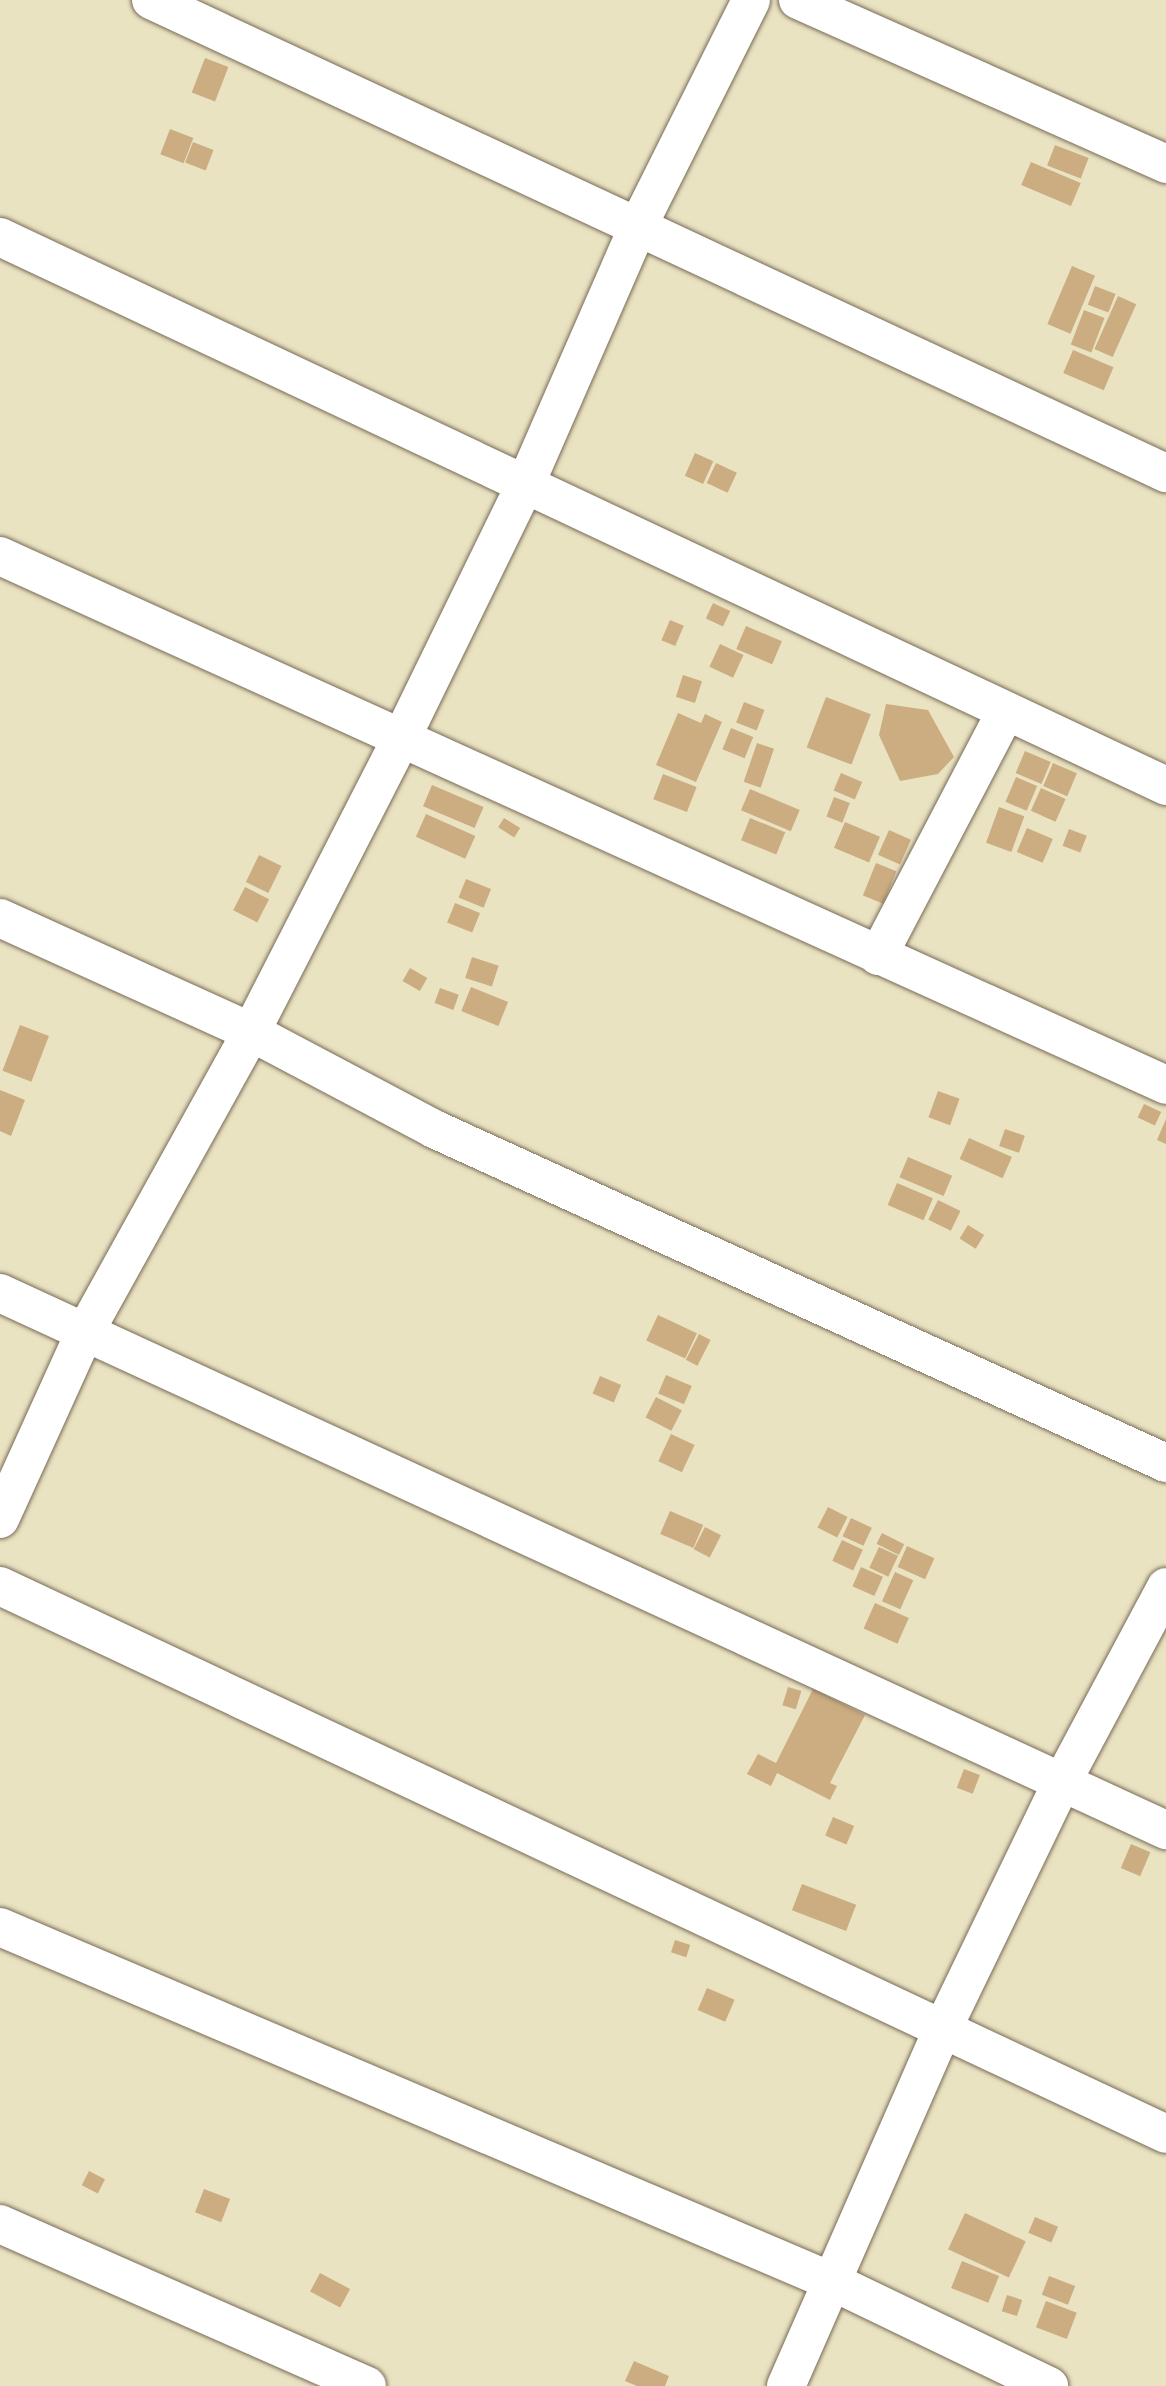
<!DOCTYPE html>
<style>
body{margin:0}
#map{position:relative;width:1166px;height:2386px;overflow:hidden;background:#eae3c2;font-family:Sriracha,sans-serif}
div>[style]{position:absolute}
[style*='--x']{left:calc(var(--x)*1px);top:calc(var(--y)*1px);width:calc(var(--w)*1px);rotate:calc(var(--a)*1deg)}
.building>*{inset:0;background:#ccac81;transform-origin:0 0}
.roads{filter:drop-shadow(0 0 2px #786b57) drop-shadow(0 0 2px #786b57)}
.minor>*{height:38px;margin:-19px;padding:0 19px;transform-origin:19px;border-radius:19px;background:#fff}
.tertiary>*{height:38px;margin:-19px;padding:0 19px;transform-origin:19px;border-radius:19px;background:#fff}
span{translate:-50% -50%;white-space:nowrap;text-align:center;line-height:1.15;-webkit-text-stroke:7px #f7f3e8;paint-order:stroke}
</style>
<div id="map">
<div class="building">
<i style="left:205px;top:58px;width:25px;height:37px;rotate:21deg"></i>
<i style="left:170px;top:129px;width:25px;height:27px;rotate:21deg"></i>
<i style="left:193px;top:142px;width:22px;height:22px;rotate:21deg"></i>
<i style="left:1055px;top:145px;width:36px;height:22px;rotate:21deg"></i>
<i style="left:1031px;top:162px;width:54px;height:25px;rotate:23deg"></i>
<i style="left:1072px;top:266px;width:25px;height:63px;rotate:23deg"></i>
<i style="left:1095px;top:286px;width:22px;height:20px;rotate:21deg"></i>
<i style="left:1118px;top:296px;width:20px;height:58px;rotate:24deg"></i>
<i style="left:1084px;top:310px;width:22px;height:37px;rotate:21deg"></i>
<i style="left:1073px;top:350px;width:44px;height:25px;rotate:23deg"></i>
<i style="left:695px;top:453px;width:20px;height:25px;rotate:24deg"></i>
<i style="left:716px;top:463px;width:23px;height:22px;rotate:25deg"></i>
<i style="left:713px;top:603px;width:19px;height:17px;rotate:25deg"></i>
<i style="left:670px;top:620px;width:15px;height:22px;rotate:23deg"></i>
<i style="left:746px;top:626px;width:39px;height:25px;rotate:23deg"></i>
<i style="left:720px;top:644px;width:26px;height:25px;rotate:25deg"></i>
<i style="left:683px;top:675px;width:20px;height:23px;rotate:18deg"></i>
<i style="left:826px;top:697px;width:48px;height:54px;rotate:21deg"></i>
<i style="left:744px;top:702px;width:22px;height:22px;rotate:21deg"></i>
<i style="clip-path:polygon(886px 704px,928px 710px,954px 757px,938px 774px,900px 781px,879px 735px)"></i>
<i style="clip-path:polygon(678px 713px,701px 723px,705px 714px,722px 722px,696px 782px,656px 765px)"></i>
<i style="left:731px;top:728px;width:24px;height:23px;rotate:22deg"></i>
<i style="left:757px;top:743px;width:18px;height:41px;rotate:19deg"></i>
<i style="left:1025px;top:751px;width:28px;height:24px;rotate:23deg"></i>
<i style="left:1053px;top:763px;width:26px;height:25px;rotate:23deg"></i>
<i style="left:841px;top:773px;width:23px;height:19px;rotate:23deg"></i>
<i style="left:663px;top:774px;width:36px;height:27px;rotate:21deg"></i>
<i style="left:1016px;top:777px;width:23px;height:27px;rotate:23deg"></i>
<i style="left:432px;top:785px;width:56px;height:23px;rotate:23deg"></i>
<i style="left:1041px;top:788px;width:27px;height:25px;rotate:24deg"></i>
<i style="left:750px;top:789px;width:54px;height:23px;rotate:23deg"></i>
<i style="left:834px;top:797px;width:17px;height:21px;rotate:21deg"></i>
<i style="left:999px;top:807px;width:27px;height:38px;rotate:20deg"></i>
<i style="left:426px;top:814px;width:54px;height:25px;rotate:24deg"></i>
<i style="left:504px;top:818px;width:19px;height:11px;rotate:32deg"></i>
<i style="left:750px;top:818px;width:38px;height:24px;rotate:22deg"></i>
<i style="left:845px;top:822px;width:38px;height:28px;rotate:23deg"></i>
<i style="left:1027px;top:828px;width:28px;height:26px;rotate:23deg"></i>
<i style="left:1069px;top:829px;width:19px;height:18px;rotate:21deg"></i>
<i style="left:889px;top:830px;width:24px;height:27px;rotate:24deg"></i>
<i style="left:259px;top:855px;width:25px;height:30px;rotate:26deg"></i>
<i style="left:876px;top:863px;width:22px;height:35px;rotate:22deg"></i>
<i style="left:466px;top:879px;width:27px;height:20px;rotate:22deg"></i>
<i style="left:245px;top:887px;width:27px;height:26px;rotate:27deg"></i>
<i style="left:455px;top:903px;width:27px;height:21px;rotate:22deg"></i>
<i style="left:472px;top:957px;width:28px;height:22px;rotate:18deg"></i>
<i style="left:410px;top:968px;width:20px;height:15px;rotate:30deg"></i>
<i style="left:471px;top:987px;width:40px;height:26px;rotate:22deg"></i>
<i style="left:440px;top:988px;width:20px;height:16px;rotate:20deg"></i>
<i style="left:20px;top:1025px;width:31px;height:49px;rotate:21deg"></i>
<i style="clip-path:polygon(0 1090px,25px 1100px,11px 1136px,0 1131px)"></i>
<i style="left:938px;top:1091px;width:23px;height:28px;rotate:20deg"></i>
<i style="left:1144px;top:1104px;width:19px;height:15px;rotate:25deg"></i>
<i style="clip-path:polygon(1166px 1119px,1166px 1144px,1157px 1140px)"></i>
<i style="left:1005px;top:1129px;width:21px;height:18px;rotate:19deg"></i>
<i style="left:969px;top:1138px;width:47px;height:23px;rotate:24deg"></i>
<i style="left:908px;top:1157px;width:48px;height:22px;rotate:23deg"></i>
<i style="left:897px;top:1183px;width:39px;height:24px;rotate:23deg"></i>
<i style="left:938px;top:1200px;width:25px;height:22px;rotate:26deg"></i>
<i style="left:968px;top:1225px;width:19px;height:16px;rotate:32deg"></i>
<i style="left:658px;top:1315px;width:43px;height:28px;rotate:25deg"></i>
<i style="left:699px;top:1334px;width:13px;height:29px;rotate:27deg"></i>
<i style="left:666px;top:1375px;width:28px;height:20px;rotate:23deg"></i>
<i style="left:600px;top:1376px;width:23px;height:19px;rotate:23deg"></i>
<i style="left:656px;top:1397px;width:29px;height:23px;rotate:27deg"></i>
<i style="left:671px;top:1434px;width:26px;height:30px;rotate:25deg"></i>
<i style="left:828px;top:1507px;width:22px;height:23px;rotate:27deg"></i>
<i style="left:670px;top:1511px;width:36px;height:25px;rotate:23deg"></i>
<i style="left:851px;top:1518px;width:23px;height:20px;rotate:25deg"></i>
<i style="left:705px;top:1527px;width:18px;height:25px;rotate:27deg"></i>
<i style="left:882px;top:1533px;width:25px;height:12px;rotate:27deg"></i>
<i style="left:842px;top:1540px;width:23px;height:23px;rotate:25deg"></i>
<i style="left:907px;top:1546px;width:30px;height:23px;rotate:24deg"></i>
<i style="left:879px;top:1547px;width:21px;height:23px;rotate:25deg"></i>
<i style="left:861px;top:1567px;width:24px;height:21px;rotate:24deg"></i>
<i style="left:895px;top:1572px;width:20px;height:32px;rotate:24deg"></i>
<i style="left:875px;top:1603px;width:37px;height:28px;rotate:24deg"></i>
<i style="left:788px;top:1687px;width:14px;height:19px;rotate:17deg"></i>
<i style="clip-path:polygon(813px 1689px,865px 1715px,830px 1783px,837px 1786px,830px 1800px,777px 1773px,771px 1786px,747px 1774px,758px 1754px,776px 1763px)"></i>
<i style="left:964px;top:1769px;width:17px;height:20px;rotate:21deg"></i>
<i style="left:833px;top:1817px;width:23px;height:20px;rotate:23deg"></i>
<i style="left:1131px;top:1844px;width:21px;height:26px;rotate:23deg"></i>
<i style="left:802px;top:1884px;width:58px;height:28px;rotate:21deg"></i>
<i style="left:675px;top:1940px;width:16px;height:13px;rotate:18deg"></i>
<i style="left:707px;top:1988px;width:30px;height:24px;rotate:23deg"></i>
<i style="left:89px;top:2171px;width:18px;height:16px;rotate:27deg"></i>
<i style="left:204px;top:2189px;width:28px;height:25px;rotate:21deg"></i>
<i style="left:965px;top:2213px;width:67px;height:40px;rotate:25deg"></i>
<i style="left:1035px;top:2217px;width:25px;height:17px;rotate:23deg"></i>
<i style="left:962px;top:2261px;width:40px;height:29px;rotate:22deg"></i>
<i style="left:320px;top:2273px;width:34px;height:21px;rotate:28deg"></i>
<i style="left:1049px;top:2276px;width:28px;height:20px;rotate:21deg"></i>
<i style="left:1007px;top:2295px;width:16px;height:17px;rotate:18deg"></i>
<i style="left:1046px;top:2301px;width:33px;height:28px;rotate:21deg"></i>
<i style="clip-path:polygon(634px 2361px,669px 2376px,665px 2386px,637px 2386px,625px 2381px)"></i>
</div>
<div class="roads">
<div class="minor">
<i style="--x:151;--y:0;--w:1120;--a:24.99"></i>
<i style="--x:798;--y:0;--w:403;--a:24"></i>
<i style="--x:0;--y:237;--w:1289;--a:25.21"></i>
<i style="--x:0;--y:556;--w:1280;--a:24.4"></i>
<i style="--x:878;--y:956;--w:276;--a:-62.4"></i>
<i style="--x:0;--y:1293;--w:1284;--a:24.73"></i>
<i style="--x:0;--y:1519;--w:205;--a:-65.6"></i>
<i style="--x:85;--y:1332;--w:343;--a:-61"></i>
<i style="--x:251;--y:1032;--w:334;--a:-62.9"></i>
<i style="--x:403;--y:735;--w:280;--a:-64"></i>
<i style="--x:526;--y:483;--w:283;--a:-66.4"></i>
<i style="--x:639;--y:224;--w:250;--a:-63.4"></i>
<i style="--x:0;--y:1586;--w:1288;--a:25.17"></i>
<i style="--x:0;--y:1927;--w:905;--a:23.08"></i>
<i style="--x:833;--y:2282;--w:240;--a:25.7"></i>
<i style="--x:0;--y:2224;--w:401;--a:23.8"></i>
<i style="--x:786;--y:2386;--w:391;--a:-66.3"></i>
<i style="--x:943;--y:2028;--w:273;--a:-64.2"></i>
<i style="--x:1062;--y:1782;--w:221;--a:-61.9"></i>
</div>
<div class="tertiary">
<i style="--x:0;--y:918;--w:276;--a:24.4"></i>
<i style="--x:251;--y:1032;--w:207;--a:27.9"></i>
<i style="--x:434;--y:1129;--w:805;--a:24.53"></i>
</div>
</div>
</div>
